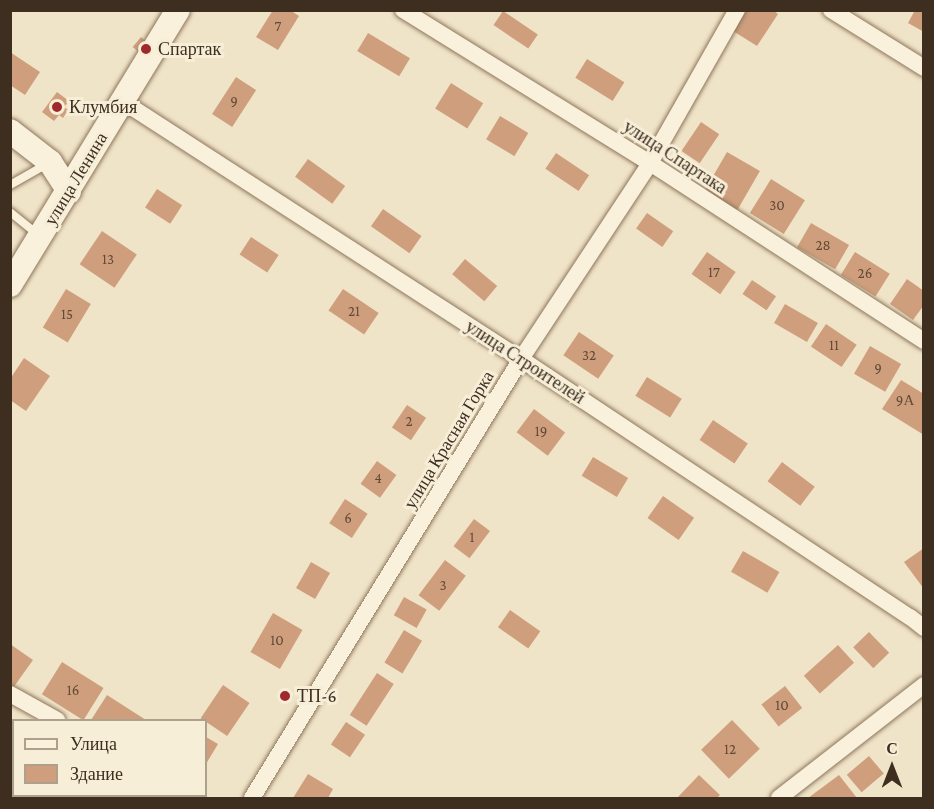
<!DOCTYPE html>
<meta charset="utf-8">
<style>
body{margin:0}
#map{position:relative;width:934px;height:809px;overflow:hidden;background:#f0e4c8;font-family:"Crimson Pro",serif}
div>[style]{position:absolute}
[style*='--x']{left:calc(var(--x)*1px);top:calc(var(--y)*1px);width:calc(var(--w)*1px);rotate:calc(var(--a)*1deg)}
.building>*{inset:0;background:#cf9f7d;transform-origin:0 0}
.roads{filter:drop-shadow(0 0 2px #8d765c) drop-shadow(0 0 2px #8d765c)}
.lane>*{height:8px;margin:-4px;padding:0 4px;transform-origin:4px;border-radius:4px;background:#faf1dc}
.street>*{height:16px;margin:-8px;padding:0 8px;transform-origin:8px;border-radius:8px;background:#faf1dc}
.secondary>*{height:24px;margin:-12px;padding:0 12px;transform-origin:12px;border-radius:12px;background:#faf1dc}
.dots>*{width:16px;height:16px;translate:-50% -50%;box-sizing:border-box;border:3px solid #f7eed8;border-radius:50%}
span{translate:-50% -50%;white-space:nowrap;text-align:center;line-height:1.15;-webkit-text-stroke:6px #f7eed8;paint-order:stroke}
.number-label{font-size:15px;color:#624a37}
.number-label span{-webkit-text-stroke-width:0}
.poi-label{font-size:18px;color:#3d2e20}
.left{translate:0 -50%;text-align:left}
.street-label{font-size:18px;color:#3d2e20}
.frame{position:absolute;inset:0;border:12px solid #3d2e20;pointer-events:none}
.legend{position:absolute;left:12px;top:719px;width:195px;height:78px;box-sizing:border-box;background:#f7eed8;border:2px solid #ada18e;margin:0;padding:8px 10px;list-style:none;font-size:18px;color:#3d2e20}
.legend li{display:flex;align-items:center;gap:12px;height:30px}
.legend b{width:30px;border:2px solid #ada18e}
.north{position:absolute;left:862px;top:737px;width:60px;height:60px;-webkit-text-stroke:4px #f7eed8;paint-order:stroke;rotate:0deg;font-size:16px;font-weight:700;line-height:24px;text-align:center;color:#3d2e20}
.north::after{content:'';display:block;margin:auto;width:21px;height:27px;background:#3d2e20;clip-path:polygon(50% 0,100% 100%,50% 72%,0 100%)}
</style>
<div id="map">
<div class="building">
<i style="clip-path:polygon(273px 10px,290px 10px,299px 16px,278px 50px,256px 37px)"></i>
<i style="clip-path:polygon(746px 10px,773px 10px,778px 14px,757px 46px,733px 31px)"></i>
<i style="clip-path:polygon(915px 10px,924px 10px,924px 32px,908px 23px)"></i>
<i style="left:503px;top:11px;width:42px;height:17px;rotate:34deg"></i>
<i style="left:368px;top:33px;width:49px;height:21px;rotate:31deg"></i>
<i style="left:141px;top:37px;width:8px;height:13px;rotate:40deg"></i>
<i style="clip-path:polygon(10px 52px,40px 72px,25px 95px,10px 85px)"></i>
<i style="left:587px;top:59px;width:44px;height:22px;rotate:32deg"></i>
<i style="left:236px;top:77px;width:24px;height:44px;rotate:33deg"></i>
<i style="left:451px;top:83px;width:38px;height:30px;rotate:32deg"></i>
<i style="clip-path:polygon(57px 92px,69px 101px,64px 107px,68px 110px,63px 118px,59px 115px,54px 121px,42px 112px)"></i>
<i style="left:500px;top:116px;width:33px;height:27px;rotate:31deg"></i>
<i style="left:701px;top:122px;width:22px;height:35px;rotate:34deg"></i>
<i style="left:727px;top:152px;width:38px;height:45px;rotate:30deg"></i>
<i style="left:556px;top:153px;width:40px;height:19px;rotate:34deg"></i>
<i style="left:308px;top:159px;width:46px;height:22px;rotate:36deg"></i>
<i style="left:771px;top:179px;width:40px;height:40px;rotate:32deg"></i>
<i style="left:157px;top:189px;width:30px;height:22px;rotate:33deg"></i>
<i style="left:383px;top:209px;width:47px;height:21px;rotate:35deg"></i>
<i style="left:647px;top:213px;width:32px;height:19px;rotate:35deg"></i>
<i style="left:811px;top:223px;width:44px;height:28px;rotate:30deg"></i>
<i style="left:102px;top:231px;width:42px;height:40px;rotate:34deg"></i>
<i style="left:251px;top:237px;width:33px;height:21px;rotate:33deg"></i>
<i style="left:707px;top:252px;width:35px;height:27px;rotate:35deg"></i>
<i style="left:855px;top:252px;width:41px;height:27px;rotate:32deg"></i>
<i style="left:465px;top:259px;width:42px;height:20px;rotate:40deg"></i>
<i style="clip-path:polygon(907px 279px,924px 291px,924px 305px,913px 320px,890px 304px)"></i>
<i style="left:752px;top:280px;width:29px;height:17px;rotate:34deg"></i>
<i style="left:66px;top:289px;width:29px;height:45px;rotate:31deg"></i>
<i style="left:343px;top:289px;width:43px;height:26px;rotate:34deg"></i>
<i style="left:785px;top:304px;width:38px;height:22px;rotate:30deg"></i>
<i style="left:826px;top:324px;width:37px;height:27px;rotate:34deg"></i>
<i style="left:579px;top:332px;width:42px;height:28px;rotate:34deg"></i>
<i style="left:870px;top:346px;width:36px;height:32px;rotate:30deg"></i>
<i style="clip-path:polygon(24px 358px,50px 376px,26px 411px,10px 400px,10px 379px)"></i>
<i style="left:647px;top:377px;width:41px;height:22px;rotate:32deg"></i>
<i style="clip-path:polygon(901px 380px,924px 394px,924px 435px,882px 409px)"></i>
<i style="left:407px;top:405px;width:23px;height:27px;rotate:34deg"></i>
<i style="left:534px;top:409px;width:39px;height:29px;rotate:37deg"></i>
<i style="left:713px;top:420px;width:42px;height:24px;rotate:34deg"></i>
<i style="left:593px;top:457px;width:41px;height:22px;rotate:31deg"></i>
<i style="left:377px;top:461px;width:24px;height:28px;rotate:36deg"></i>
<i style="left:782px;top:462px;width:41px;height:24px;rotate:37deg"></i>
<i style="left:663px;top:496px;width:38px;height:27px;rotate:35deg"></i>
<i style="left:345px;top:499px;width:27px;height:29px;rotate:33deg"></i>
<i style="left:474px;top:519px;width:20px;height:34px;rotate:37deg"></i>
<i style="clip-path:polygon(924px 548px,924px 589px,904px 562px)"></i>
<i style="left:743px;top:551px;width:42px;height:24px;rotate:30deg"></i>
<i style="left:445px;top:560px;width:26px;height:44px;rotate:37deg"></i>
<i style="left:311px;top:562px;width:22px;height:30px;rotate:30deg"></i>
<i style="left:404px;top:597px;width:26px;height:21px;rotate:29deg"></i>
<i style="left:510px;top:610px;width:37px;height:21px;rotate:35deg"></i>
<i style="left:273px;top:613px;width:34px;height:45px;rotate:30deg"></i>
<i style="left:404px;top:630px;width:21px;height:38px;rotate:31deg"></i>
<i style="left:869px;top:632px;width:29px;height:22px;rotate:46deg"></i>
<i style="clip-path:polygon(10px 644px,33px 660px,13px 688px,10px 687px)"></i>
<i style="left:838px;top:645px;width:24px;height:46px;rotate:48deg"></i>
<i style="left:62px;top:662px;width:49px;height:38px;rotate:32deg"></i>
<i style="left:377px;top:673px;width:20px;height:50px;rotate:33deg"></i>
<i style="left:223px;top:685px;width:32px;height:40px;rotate:34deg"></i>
<i style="left:785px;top:686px;width:28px;height:30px;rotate:52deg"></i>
<i style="left:283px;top:689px;width:13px;height:8px;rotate:39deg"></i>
<i style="clip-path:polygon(107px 695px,146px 720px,91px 720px)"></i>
<i style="left:732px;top:720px;width:40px;height:43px;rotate:46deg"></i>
<i style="left:346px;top:722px;width:23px;height:27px;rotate:34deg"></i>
<i style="clip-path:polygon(206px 737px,218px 744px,206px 764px)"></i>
<i style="left:869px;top:756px;width:23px;height:29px;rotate:50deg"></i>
<i style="clip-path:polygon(308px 774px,333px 789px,328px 798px,293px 798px)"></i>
<i style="clip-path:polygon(699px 775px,720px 795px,717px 798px,677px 798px)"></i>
<i style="clip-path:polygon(839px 775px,857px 798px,808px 798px)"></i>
</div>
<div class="roads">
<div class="lane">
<i style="--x:10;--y:185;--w:43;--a:-29.6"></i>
<i style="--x:10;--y:212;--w:36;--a:39"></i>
</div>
<div class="street">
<i style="--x:403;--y:10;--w:291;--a:31.8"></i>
<i style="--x:650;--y:163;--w:327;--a:33"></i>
<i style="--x:831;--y:10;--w:110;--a:31.9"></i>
<i style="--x:122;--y:101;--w:475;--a:32.9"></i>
<i style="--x:521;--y:359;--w:467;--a:33.6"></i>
<i style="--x:910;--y:617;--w:18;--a:38"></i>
<i style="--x:10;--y:694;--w:54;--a:29"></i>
<i style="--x:185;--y:796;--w:3;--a:45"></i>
<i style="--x:252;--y:798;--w:515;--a:-58.5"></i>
<i style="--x:521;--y:359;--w:235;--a:-56.6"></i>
<i style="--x:650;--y:163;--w:176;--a:-60.4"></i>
<i style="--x:779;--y:798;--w:184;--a:-37.9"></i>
</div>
<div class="secondary">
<i style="--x:10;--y:131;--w:51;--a:37.8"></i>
<i style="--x:50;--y:162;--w:35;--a:57"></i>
<i style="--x:10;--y:285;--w:322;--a:-58.6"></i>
</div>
</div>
<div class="dots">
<i style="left:146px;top:49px;background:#9e2a2b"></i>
<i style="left:57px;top:107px;background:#9e2a2b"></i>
<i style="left:285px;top:696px;background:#9e2a2b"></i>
</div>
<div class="number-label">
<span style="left:278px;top:27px">7</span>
<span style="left:234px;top:102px">9</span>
<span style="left:777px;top:206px">30</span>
<span style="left:823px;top:246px">28</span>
<span style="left:108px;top:260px">13</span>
<span style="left:714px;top:273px">17</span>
<span style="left:865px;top:274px">26</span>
<span style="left:354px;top:312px">21</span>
<span style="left:67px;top:315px">15</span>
<span style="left:834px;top:346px">11</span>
<span style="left:589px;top:356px">32</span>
<span style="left:878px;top:369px">9</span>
<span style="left:905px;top:401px">9А</span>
<span style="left:409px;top:422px">2</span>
<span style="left:541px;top:432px">19</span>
<span style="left:378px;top:479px">4</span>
<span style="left:348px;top:519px">6</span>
<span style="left:472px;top:538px">1</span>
<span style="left:443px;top:586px">3</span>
<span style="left:277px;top:641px">10</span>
<span style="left:73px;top:691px">16</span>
<span style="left:782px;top:706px">10</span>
<span style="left:730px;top:750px">12</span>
</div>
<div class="poi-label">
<span class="left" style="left:158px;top:49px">Спартак</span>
<span class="left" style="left:69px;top:107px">Клумбия</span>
<span class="left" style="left:297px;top:696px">ТП-6</span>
</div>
<div class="street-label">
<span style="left:675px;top:157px;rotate:33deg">улица Спартака</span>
<span style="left:76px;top:179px;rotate:-59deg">улица Ленина</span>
<span style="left:525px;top:362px;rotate:33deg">улица Строителей</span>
<span style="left:449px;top:440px;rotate:-59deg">улица Красная Горка</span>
</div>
<div class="frame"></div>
<ul class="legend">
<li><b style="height:8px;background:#faf1dc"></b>Улица</li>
<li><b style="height:16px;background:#cf9f7d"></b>Здание</li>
</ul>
<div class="north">С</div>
</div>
